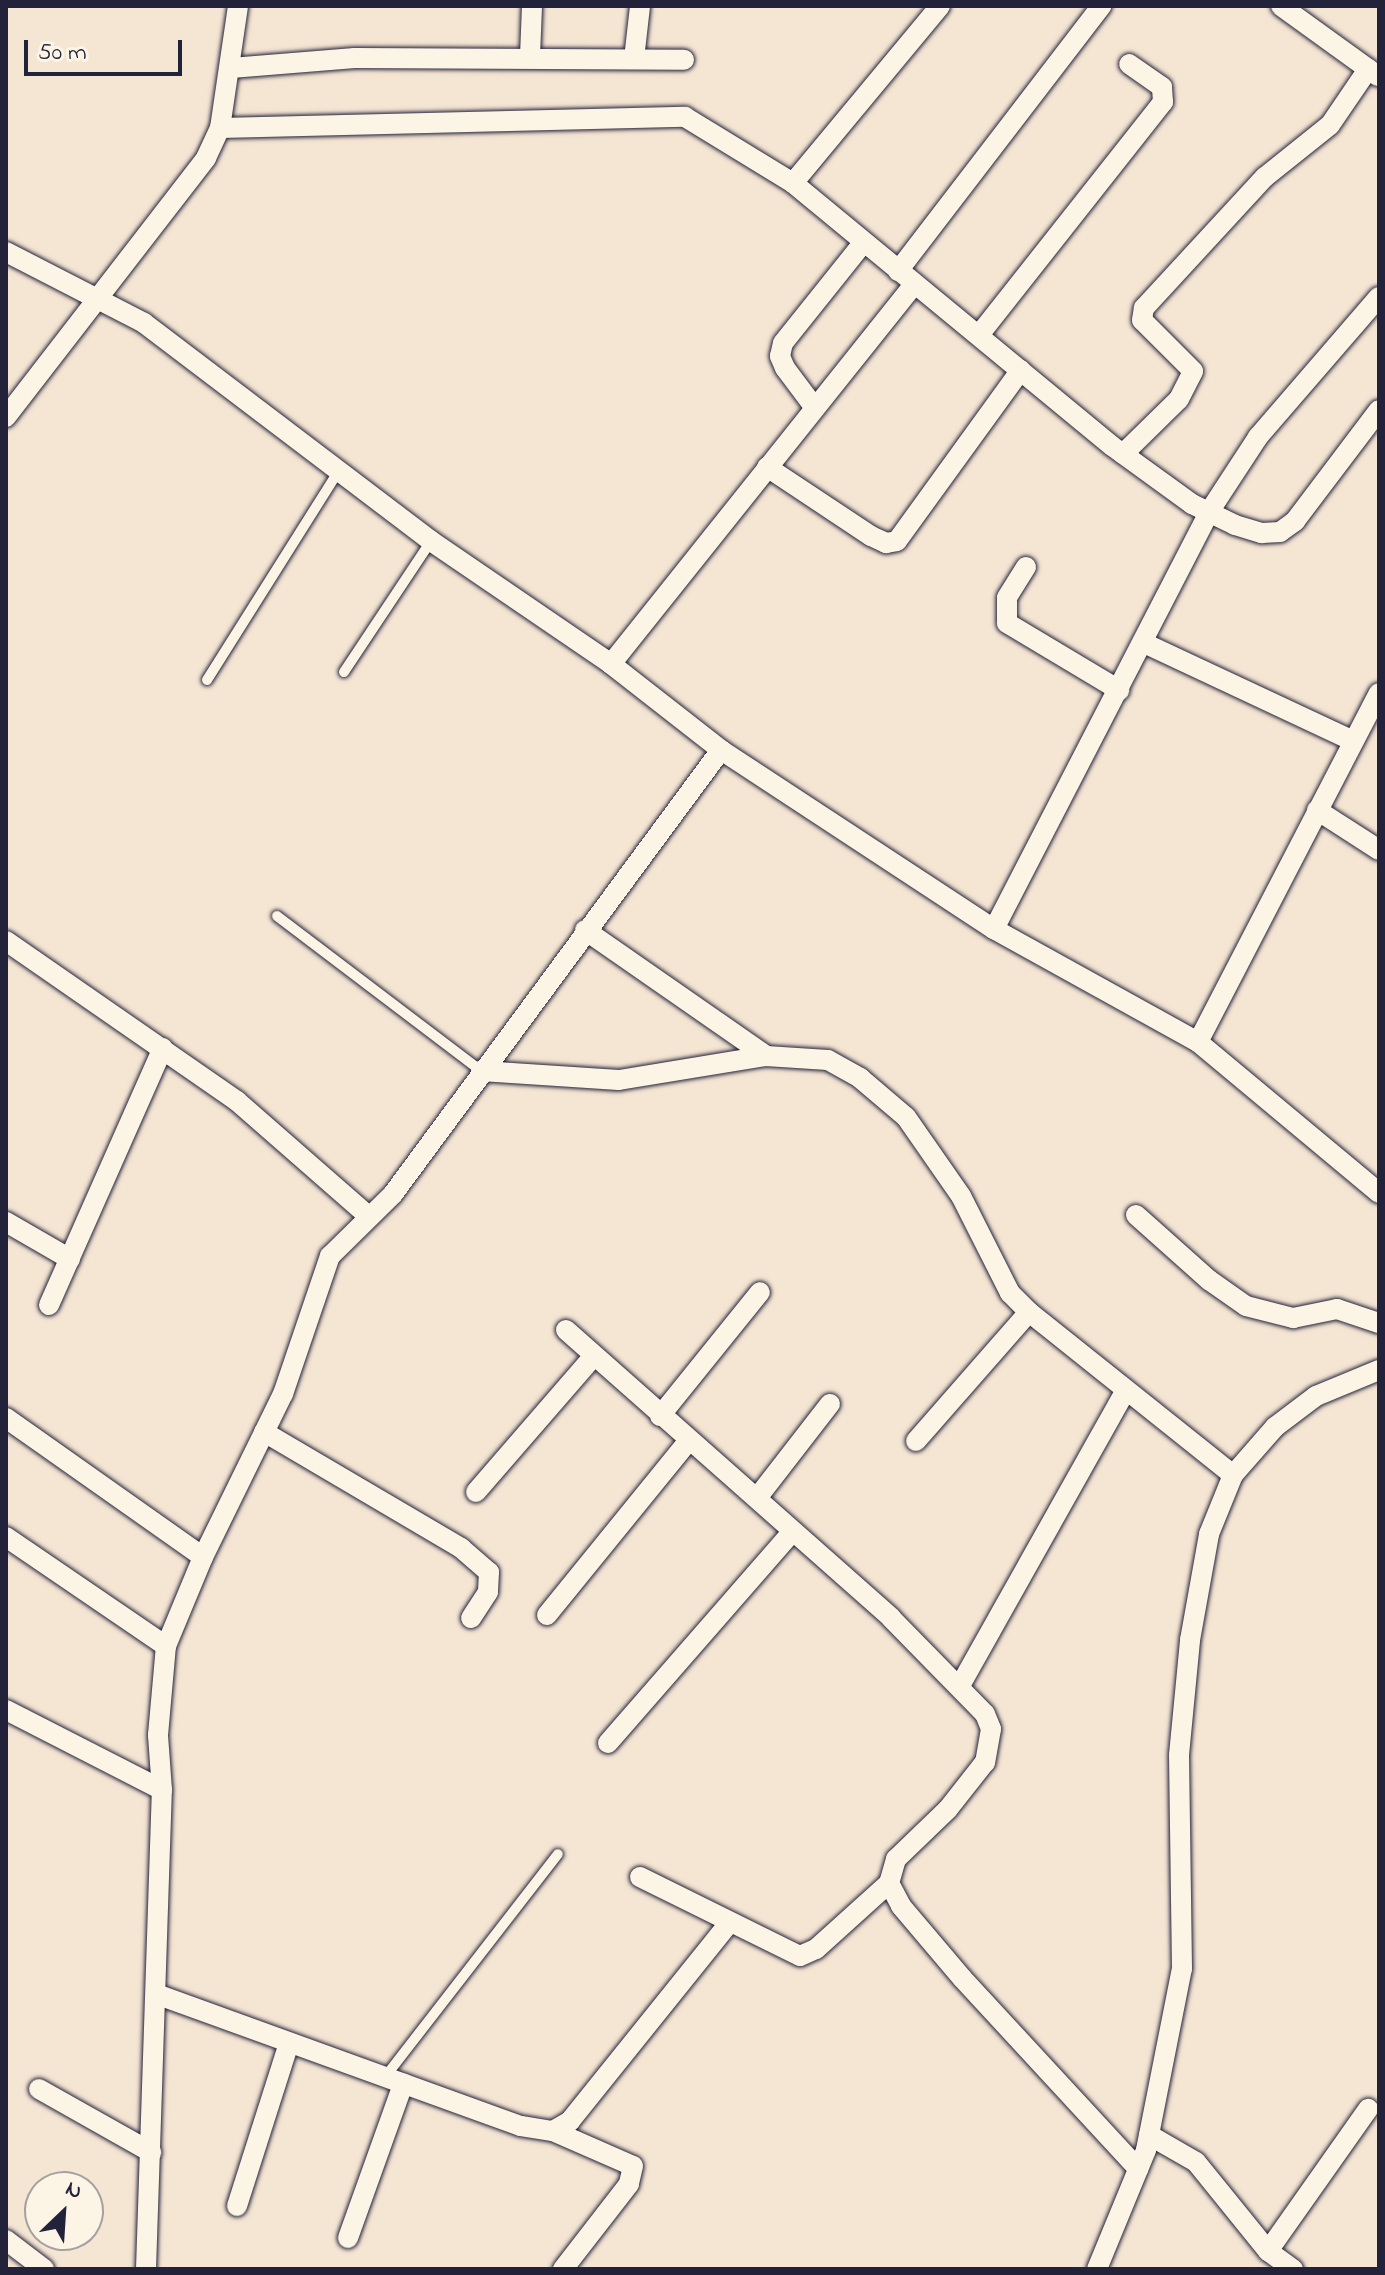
<!DOCTYPE html>
<style>
body{margin:0}
#map{position:relative;width:1385px;height:2275px;overflow:hidden;background:#f5e5d3;font-family:"Indie Flower",sans-serif}
div>[style]{position:absolute}
[style*='--x']{left:calc(var(--x)*1px);top:calc(var(--y)*1px);width:calc(var(--w)*1px);rotate:calc(var(--a)*1deg)}
.roads{filter:drop-shadow(0 0 2px #22223b) drop-shadow(0 0 2px #22223b)}
.lane>*{height:10px;margin:-5px;padding:0 5px;transform-origin:5px;border-radius:5px;background:#fcf5e5}
.street>*{height:20px;margin:-10px;padding:0 10px;transform-origin:10px;border-radius:10px;background:#fcf5e5}
span{translate:-50% -50%;white-space:nowrap;text-align:center;line-height:1.15;-webkit-text-stroke:6px #fcf5e5;paint-order:stroke}
.frame{position:absolute;inset:0;border:8px solid #22223b;pointer-events:none}
.north{position:absolute;left:24px;top:2171px;width:80px;height:80px;box-sizing:border-box;background:#fcf5e5;border:2px solid #a5a1a1;border-radius:50%;rotate:25deg;font-size:22px;font-weight:700;line-height:32px;text-align:center;color:#22223b}
.north::after{content:'';display:block;margin:auto;width:28px;height:36px;background:#22223b;clip-path:polygon(50% 0,100% 100%,50% 72%,0 100%)}
.scale{position:absolute;left:24px;top:40px;width:158px;height:36px;box-sizing:border-box;border:4px solid #22223b;border-top:0;padding-left:10px;font-size:24px;line-height:28px;white-space:nowrap;color:#22223b;-webkit-text-stroke:6px #fcf5e5;paint-order:stroke}
</style>
<div id="map">
<div class="roads">
<div class="lane">
<i style="--x:344;--y:672;--w:157;--a:-56.4"></i>
<i style="--x:207;--y:680;--w:248;--a:-57.8"></i>
<i style="--x:277;--y:916;--w:256;--a:37.2"></i>
<i style="--x:385;--y:2077;--w:282;--a:-52.2"></i>
</div>
<div class="street">
<i style="--x:1281;--y:6;--w:120;--a:35.8"></i>
<i style="--x:530;--y:56;--w:50;--a:-87.7"></i>
<i style="--x:634;--y:59;--w:53;--a:-83.5"></i>
<i style="--x:231;--y:68;--w:124;--a:-4.6"></i>
<i style="--x:355;--y:58;--w:329;--a:0.3"></i>
<i style="--x:220;--y:128;--w:465;--a:-1.4"></i>
<i style="--x:685;--y:117;--w:127;--a:31.4"></i>
<i style="--x:793;--y:183;--w:230;--a:-50.3"></i>
<i style="--x:793;--y:183;--w:413;--a:39.5"></i>
<i style="--x:1112;--y:446;--w:99;--a:35.9"></i>
<i style="--x:1192;--y:504;--w:48;--a:26"></i>
<i style="--x:1235;--y:525;--w:28;--a:17"></i>
<i style="--x:1262;--y:533;--w:18;--a:-3"></i>
<i style="--x:1280;--y:532;--w:19;--a:-36"></i>
<i style="--x:1295;--y:521;--w:139;--a:-52.9"></i>
<i style="--x:6;--y:252;--w:155;--a:27.2"></i>
<i style="--x:144;--y:323;--w:360;--a:37.2"></i>
<i style="--x:431;--y:541;--w:218;--a:34.3"></i>
<i style="--x:611;--y:664;--w:140;--a:38"></i>
<i style="--x:721;--y:750;--w:326;--a:33.3"></i>
<i style="--x:994;--y:929;--w:233;--a:29"></i>
<i style="--x:1198;--y:1042;--w:236;--a:39.8"></i>
<i style="--x:898;--y:271;--w:334;--a:-52.5"></i>
<i style="--x:979;--y:335;--w:297;--a:-51.7"></i>
<i style="--x:1163;--y:102;--w:15;--a:-94"></i>
<i style="--x:1162;--y:87;--w:40;--a:-145.1"></i>
<i style="--x:815;--y:408;--w:50;--a:-126.9"></i>
<i style="--x:785;--y:368;--w:13;--a:-113"></i>
<i style="--x:780;--y:356;--w:13;--a:-77"></i>
<i style="--x:783;--y:343;--w:128;--a:-51.3"></i>
<i style="--x:6;--y:417;--w:327;--a:-52.3"></i>
<i style="--x:206;--y:158;--w:33;--a:-65"></i>
<i style="--x:220;--y:128;--w:123;--a:-81.6"></i>
<i style="--x:1123;--y:454;--w:78;--a:-44.5"></i>
<i style="--x:1179;--y:399;--w:31;--a:-63"></i>
<i style="--x:1193;--y:371;--w:72;--a:-135"></i>
<i style="--x:1142;--y:320;--w:12;--a:-81"></i>
<i style="--x:1144;--y:308;--w:178;--a:-47.3"></i>
<i style="--x:1265;--y:177;--w:83;--a:-38.7"></i>
<i style="--x:1330;--y:125;--w:68;--a:-55.8"></i>
<i style="--x:767;--y:467;--w:125;--a:33.6"></i>
<i style="--x:871;--y:536;--w:17;--a:25"></i>
<i style="--x:886;--y:543;--w:11;--a:-10"></i>
<i style="--x:897;--y:541;--w:211;--a:-54.1"></i>
<i style="--x:1026;--y:567;--w:36;--a:122"></i>
<i style="--x:1007;--y:598;--w:25;--a:90"></i>
<i style="--x:1007;--y:623;--w:131;--a:30.9"></i>
<i style="--x:1144;--y:643;--w:229;--a:25.1"></i>
<i style="--x:611;--y:664;--w:485;--a:-51.4"></i>
<i style="--x:1317;--y:810;--w:74;--a:32.8"></i>
<i style="--x:994;--y:929;--w:469;--a:-62.7"></i>
<i style="--x:1209;--y:512;--w:90;--a:-56.8"></i>
<i style="--x:1258;--y:437;--w:185;--a:-49.2"></i>
<i style="--x:585;--y:930;--w:221;--a:34.8"></i>
<i style="--x:6;--y:941;--w:281;--a:34.7"></i>
<i style="--x:237;--y:1101;--w:173;--a:41.2"></i>
<i style="--x:1198;--y:1042;--w:393;--a:-62.6"></i>
<i style="--x:481;--y:1071;--w:138;--a:3.7"></i>
<i style="--x:619;--y:1080;--w:149;--a:-9.3"></i>
<i style="--x:766;--y:1056;--w:62;--a:3.7"></i>
<i style="--x:828;--y:1060;--w:37;--a:29"></i>
<i style="--x:860;--y:1078;--w:60;--a:40.3"></i>
<i style="--x:906;--y:1117;--w:96;--a:55.2"></i>
<i style="--x:961;--y:1196;--w:109;--a:63.2"></i>
<i style="--x:1010;--y:1293;--w:27;--a:45"></i>
<i style="--x:1029;--y:1312;--w:261;--a:38.6"></i>
<i style="--x:1136;--y:1215;--w:98;--a:41.7"></i>
<i style="--x:1209;--y:1280;--w:45;--a:35.1"></i>
<i style="--x:1246;--y:1306;--w:49;--a:14.3"></i>
<i style="--x:1293;--y:1318;--w:45;--a:-11.6"></i>
<i style="--x:1337;--y:1309;--w:44;--a:18.4"></i>
<i style="--x:6;--y:1222;--w:74;--a:30"></i>
<i style="--x:49;--y:1305;--w:281;--a:-66.1"></i>
<i style="--x:566;--y:1330;--w:434;--a:41.5"></i>
<i style="--x:891;--y:1618;--w:134;--a:45.6"></i>
<i style="--x:985;--y:1714;--w:16;--a:68"></i>
<i style="--x:991;--y:1729;--w:34;--a:100"></i>
<i style="--x:985;--y:1762;--w:60;--a:128.2"></i>
<i style="--x:948;--y:1809;--w:72;--a:136.1"></i>
<i style="--x:896;--y:1859;--w:25;--a:106"></i>
<i style="--x:889;--y:1883;--w:26;--a:62"></i>
<i style="--x:901;--y:1906;--w:94;--a:49.7"></i>
<i style="--x:962;--y:1978;--w:260;--a:47.3"></i>
<i style="--x:660;--y:1416;--w:159;--a:-51.1"></i>
<i style="--x:6;--y:1418;--w:241;--a:35.2"></i>
<i style="--x:264;--y:1432;--w:229;--a:30.5"></i>
<i style="--x:461;--y:1548;--w:37;--a:41"></i>
<i style="--x:489;--y:1572;--w:20;--a:93"></i>
<i style="--x:488;--y:1592;--w:31;--a:123"></i>
<i style="--x:916;--y:1441;--w:171;--a:-48.8"></i>
<i style="--x:476;--y:1492;--w:180;--a:-49.1"></i>
<i style="--x:757;--y:1498;--w:119;--a:-52.2"></i>
<i style="--x:6;--y:1537;--w:194;--a:34.3"></i>
<i style="--x:547;--y:1615;--w:225;--a:-50.9"></i>
<i style="--x:961;--y:1684;--w:335;--a:-60.7"></i>
<i style="--x:6;--y:1710;--w:175;--a:27.1"></i>
<i style="--x:608;--y:1743;--w:281;--a:-48.9"></i>
<i style="--x:640;--y:1877;--w:178;--a:26.3"></i>
<i style="--x:800;--y:1956;--w:17;--a:-24"></i>
<i style="--x:816;--y:1949;--w:98;--a:-42.1"></i>
<i style="--x:156;--y:1994;--w:388;--a:19.9"></i>
<i style="--x:521;--y:2126;--w:32;--a:9"></i>
<i style="--x:553;--y:2131;--w:20;--a:-30"></i>
<i style="--x:570;--y:2121;--w:254;--a:-51.2"></i>
<i style="--x:39;--y:2089;--w:129;--a:29.4"></i>
<i style="--x:553;--y:2131;--w:87;--a:23.6"></i>
<i style="--x:633;--y:2166;--w:18;--a:103"></i>
<i style="--x:629;--y:2184;--w:108;--a:127.8"></i>
<i style="--x:1149;--y:2135;--w:54;--a:29.9"></i>
<i style="--x:1196;--y:2162;--w:114;--a:51"></i>
<i style="--x:1268;--y:2251;--w:31;--a:36"></i>
<i style="--x:237;--y:2206;--w:171;--a:-72.3"></i>
<i style="--x:348;--y:2238;--w:164;--a:-70.3"></i>
<i style="--x:6;--y:2240;--w:48;--a:37.3"></i>
<i style="--x:1268;--y:2251;--w:174;--a:-54.8"></i>
<i style="--x:146;--y:2269;--w:479;--a:-88.1"></i>
<i style="--x:162;--y:1790;--w:55;--a:-94.2"></i>
<i style="--x:158;--y:1735;--w:89;--a:-84.9"></i>
<i style="--x:166;--y:1646;--w:96;--a:-67.4"></i>
<i style="--x:203;--y:1557;--w:182;--a:-63.9"></i>
<i style="--x:283;--y:1394;--w:146;--a:-71.2"></i>
<i style="--x:330;--y:1256;--w:88;--a:-44.5"></i>
<i style="--x:393;--y:1194;--w:552;--a:-53.55"></i>
<i style="--x:1097;--y:2269;--w:129;--a:-67.6"></i>
<i style="--x:1146;--y:2150;--w:185;--a:-78.8"></i>
<i style="--x:1182;--y:1969;--w:214;--a:-90.8"></i>
<i style="--x:1179;--y:1755;--w:116;--a:-84.5"></i>
<i style="--x:1190;--y:1640;--w:108;--a:-79.8"></i>
<i style="--x:1209;--y:1534;--w:64;--a:-67.9"></i>
<i style="--x:1233;--y:1475;--w:64;--a:-48.8"></i>
<i style="--x:1275;--y:1427;--w:51;--a:-37.1"></i>
<i style="--x:1316;--y:1396;--w:68;--a:-22.4"></i>
</div>
</div>
<div class="frame"></div>
<div class="north">N</div>
<div class="scale">50 m</div>
</div>
